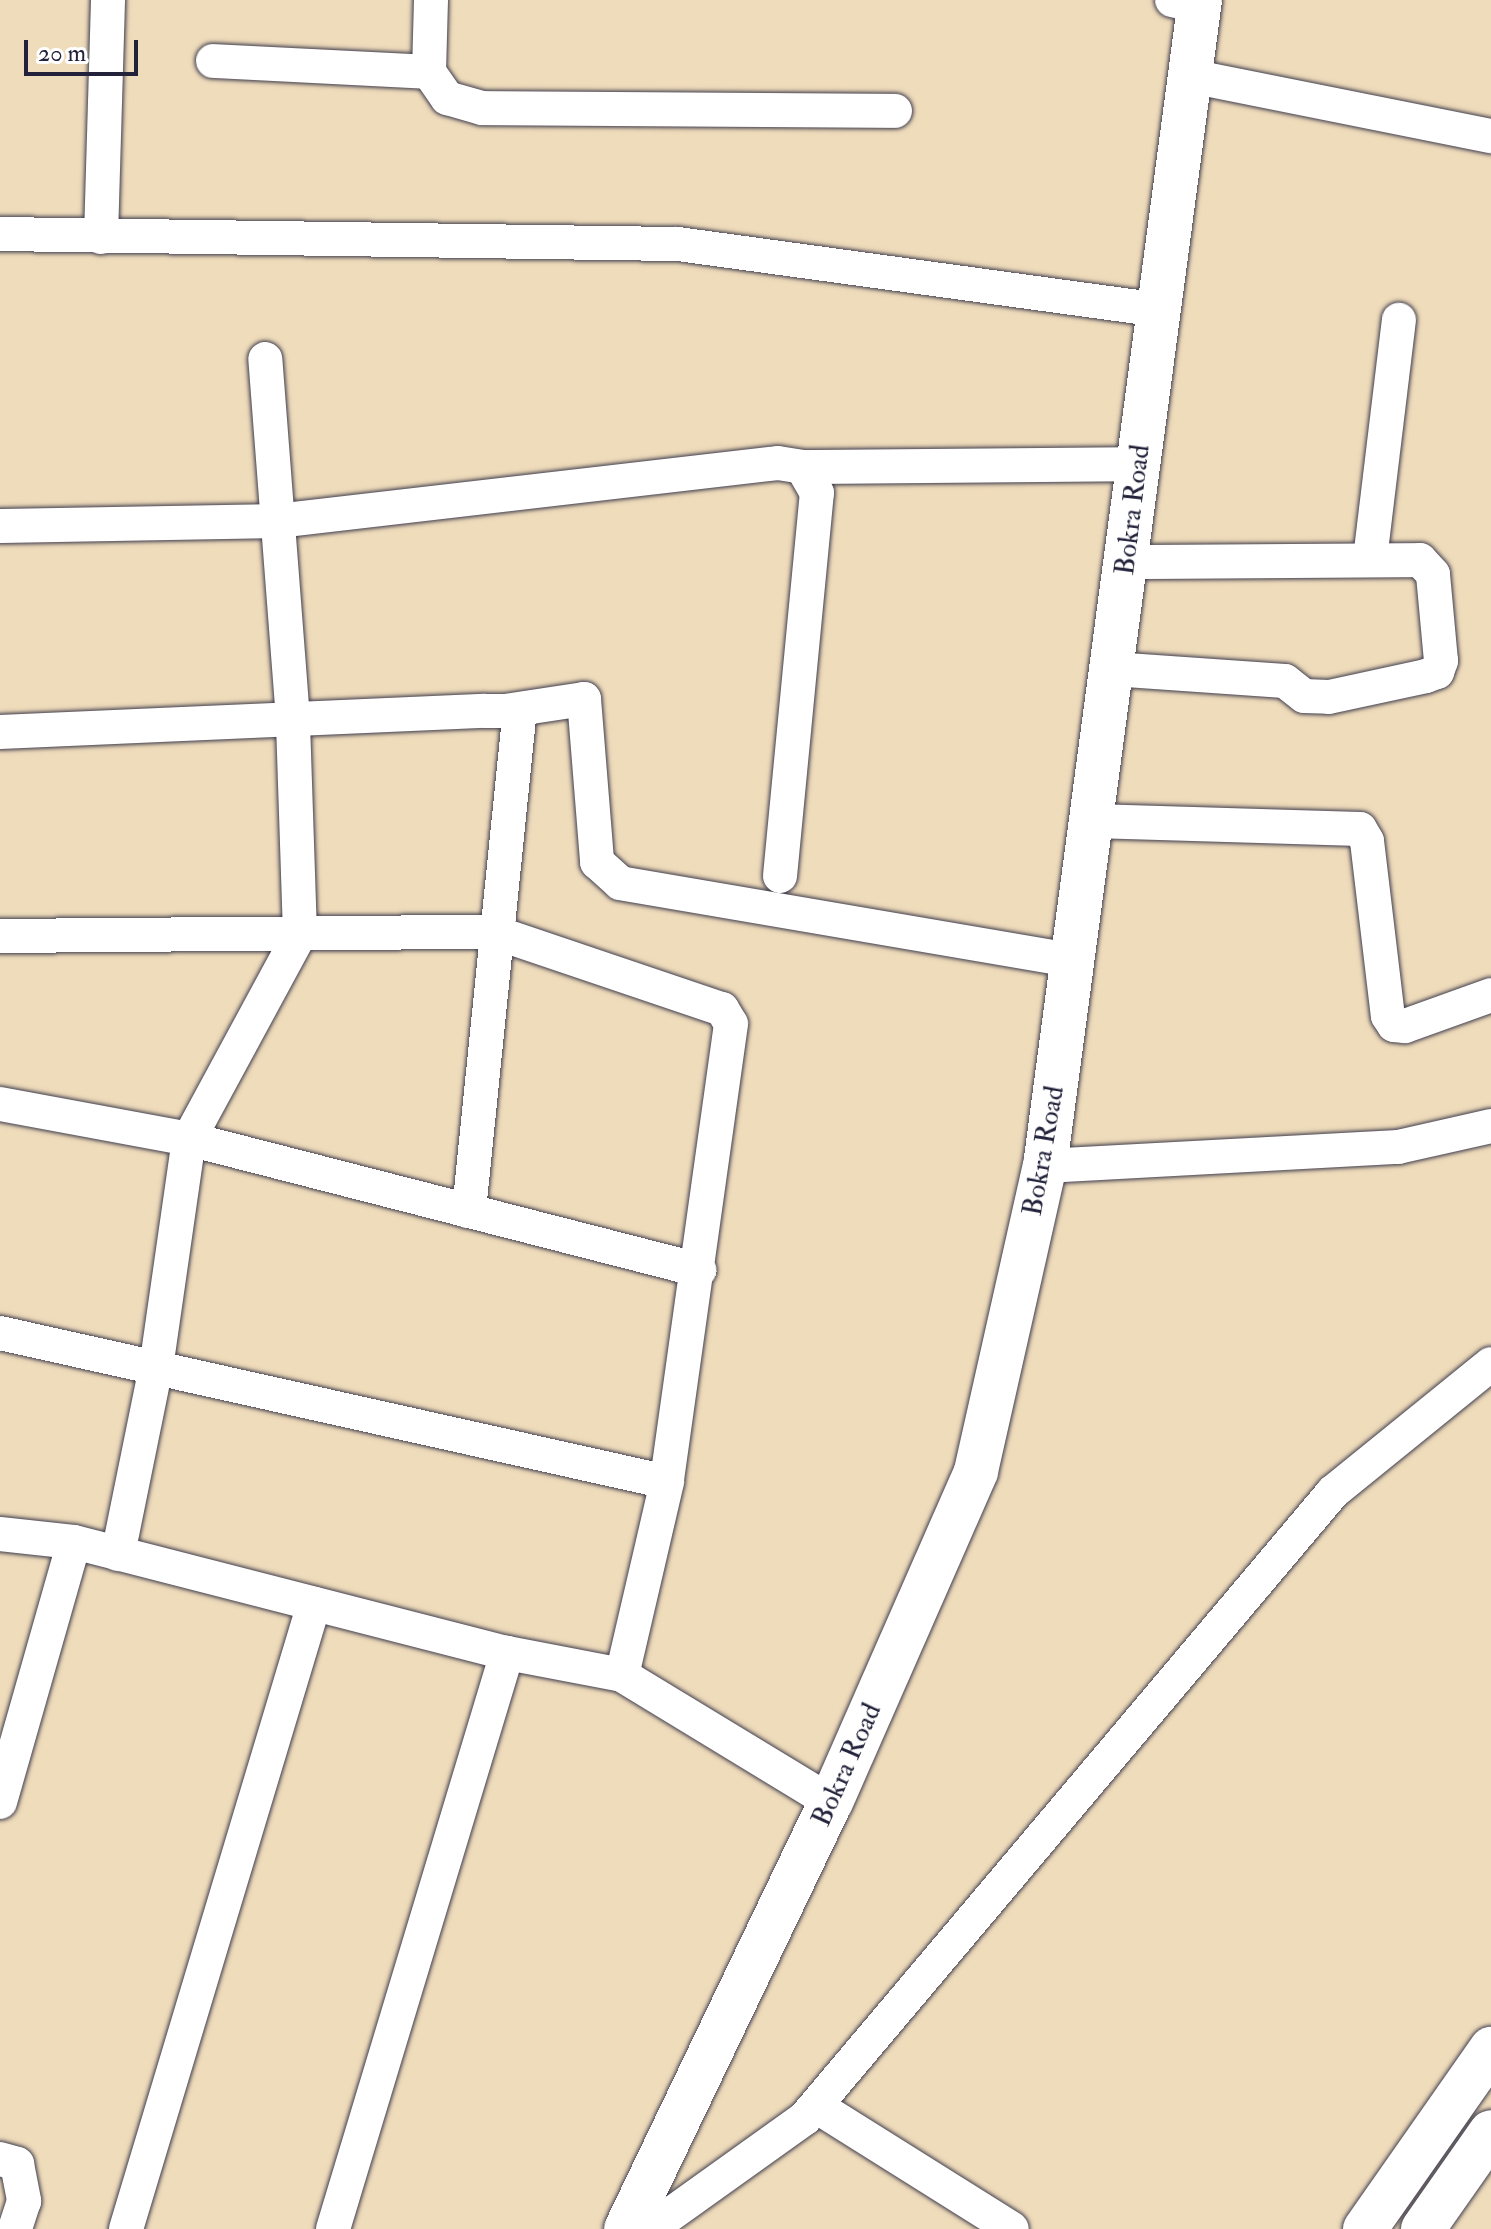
<!DOCTYPE html>
<style>
body{margin:0}
#map{position:relative;width:1491px;height:2229px;overflow:hidden;background:#efdcbb;font-family:"IM FELL Double Pica",serif}
div>[style]{position:absolute}
[style*='--x']{left:calc(var(--x)*1px);top:calc(var(--y)*1px);width:calc(var(--w)*1px);rotate:calc(var(--a)*1deg)}
.roads{filter:drop-shadow(0 0 2px #413e4e) drop-shadow(0 0 2px #413e4e)}
.street>*{height:34px;margin:-17px;padding:0 17px;transform-origin:17px;border-radius:17px;background:#fff}
.secondary>*{height:44px;margin:-22px;padding:0 22px;transform-origin:22px;border-radius:22px;background:#fff}
span{translate:-50% -50%;white-space:nowrap;text-align:center;line-height:1.15;-webkit-text-stroke:6px #fff;paint-order:stroke}
.street-label{font-size:28px;color:#22223b}
.scale{position:absolute;left:24px;top:40px;width:114px;height:36px;box-sizing:border-box;border:4px solid #22223b;border-top:0;padding-left:10px;font-size:24px;line-height:28px;white-space:nowrap;color:#22223b;-webkit-text-stroke:6px #fff;paint-order:stroke}
</style>
<div id="map">
<div class="roads">
<div class="street">
<i style="--x:431;--y:0;--w:72;--a:91.6"></i>
<i style="--x:429;--y:72;--w:32;--a:55"></i>
<i style="--x:447;--y:98;--w:36;--a:16"></i>
<i style="--x:482;--y:108;--w:413;--a:0.4"></i>
<i style="--x:1172;--y:0;--w:28;--a:13"></i>
<i style="--x:213;--y:61;--w:216;--a:2.9"></i>
<i style="--x:1190;--y:76;--w:307;--a:11.3"></i>
<i style="--x:0;--y:234;--w:678;--a:0.85"></i>
<i style="--x:678;--y:244;--w:486;--a:7.8"></i>
<i style="--x:101;--y:237;--w:237;--a:-88.3"></i>
<i style="--x:0;--y:526;--w:277;--a:-1"></i>
<i style="--x:277;--y:521;--w:504;--a:-6.6"></i>
<i style="--x:778;--y:463;--w:24;--a:9"></i>
<i style="--x:802;--y:467;--w:337;--a:-0.5"></i>
<i style="--x:1370;--y:559;--w:241;--a:-83.1"></i>
<i style="--x:1112;--y:669;--w:173;--a:4"></i>
<i style="--x:1285;--y:681;--w:24;--a:38"></i>
<i style="--x:1304;--y:696;--w:25;--a:2"></i>
<i style="--x:1329;--y:697;--w:99;--a:-12.2"></i>
<i style="--x:1426;--y:676;--w:12;--a:-20"></i>
<i style="--x:1437;--y:672;--w:12;--a:-70"></i>
<i style="--x:1441;--y:661;--w:87;--a:-95.3"></i>
<i style="--x:1433;--y:574;--w:19;--a:-133"></i>
<i style="--x:1420;--y:560;--w:293;--a:179.6"></i>
<i style="--x:505;--y:711;--w:80;--a:-8.6"></i>
<i style="--x:584;--y:699;--w:164;--a:85.4"></i>
<i style="--x:597;--y:862;--w:31;--a:42"></i>
<i style="--x:620;--y:883;--w:462;--a:9.7"></i>
<i style="--x:0;--y:732;--w:485;--a:-2.5"></i>
<i style="--x:485;--y:711;--w:20;--a:0"></i>
<i style="--x:505;--y:711;--w:16;--a:27"></i>
<i style="--x:519;--y:718;--w:496;--a:95.8"></i>
<i style="--x:1093;--y:821;--w:267;--a:1.7"></i>
<i style="--x:1360;--y:829;--w:14;--a:60"></i>
<i style="--x:1367;--y:841;--w:176;--a:83.2"></i>
<i style="--x:1388;--y:1016;--w:11;--a:56"></i>
<i style="--x:1394;--y:1025;--w:11;--a:5"></i>
<i style="--x:1405;--y:1026;--w:91;--a:-19.8"></i>
<i style="--x:780;--y:876;--w:385;--a:-84.5"></i>
<i style="--x:817;--y:493;--w:30;--a:-120"></i>
<i style="--x:0;--y:936;--w:494;--a:-0.5"></i>
<i style="--x:494;--y:932;--w:241;--a:18.7"></i>
<i style="--x:722;--y:1009;--w:17;--a:59"></i>
<i style="--x:731;--y:1024;--w:462;--a:98"></i>
<i style="--x:667;--y:1482;--w:198;--a:103.1"></i>
<i style="--x:0;--y:1104;--w:192;--a:10.5"></i>
<i style="--x:189;--y:1139;--w:527;--a:14.41"></i>
<i style="--x:1045;--y:1166;--w:354;--a:-3.1"></i>
<i style="--x:1398;--y:1147;--w:95;--a:-12.7"></i>
<i style="--x:0;--y:1333;--w:683;--a:12.59"></i>
<i style="--x:0;--y:1534;--w:74;--a:6.2"></i>
<i style="--x:74;--y:1542;--w:447;--a:14.4"></i>
<i style="--x:507;--y:1653;--w:117;--a:10.8"></i>
<i style="--x:622;--y:1675;--w:245;--a:31.3"></i>
<i style="--x:118;--y:1554;--w:190;--a:-78.5"></i>
<i style="--x:156;--y:1368;--w:231;--a:-81.8"></i>
<i style="--x:189;--y:1139;--w:233;--a:-61.6"></i>
<i style="--x:300;--y:934;--w:215;--a:-91.9"></i>
<i style="--x:293;--y:719;--w:361;--a:-94.4"></i>
<i style="--x:0;--y:1802;--w:270;--a:-74.1"></i>
<i style="--x:816;--y:2106;--w:231;--a:32.1"></i>
<i style="--x:0;--y:2159;--w:18;--a:16"></i>
<i style="--x:17;--y:2164;--w:38;--a:79"></i>
<i style="--x:24;--y:2201;--w:29;--a:108"></i>
<i style="--x:126;--y:2229;--w:653;--a:-73.26"></i>
<i style="--x:333;--y:2229;--w:602;--a:-73.19"></i>
<i style="--x:650;--y:2229;--w:191;--a:-35.6"></i>
<i style="--x:805;--y:2118;--w:819;--a:-49.85"></i>
<i style="--x:1333;--y:1492;--w:203;--a:-39"></i>
</div>
<div class="secondary">
<i style="--x:626;--y:2229;--w:474;--a:-64.4"></i>
<i style="--x:831;--y:1802;--w:361;--a:-66.3"></i>
<i style="--x:976;--y:1471;--w:313;--a:-77.3"></i>
<i style="--x:1045;--y:1166;--w:1176;--a:-82.43"></i>
<i style="--x:1365;--y:2229;--w:220;--a:-55"></i>
<i style="--x:1423;--y:2229;--w:118;--a:-55"></i>
</div>
</div>
<div class="street-label">
<span style="left:1133px;top:510px;rotate:-83deg">Bokra Road</span>
<span style="left:1044px;top:1151px;rotate:-80deg">Bokra Road</span>
<span style="left:847px;top:1765px;rotate:-66deg">Bokra Road</span>
</div>
<div class="scale">20 m</div>
</div>
